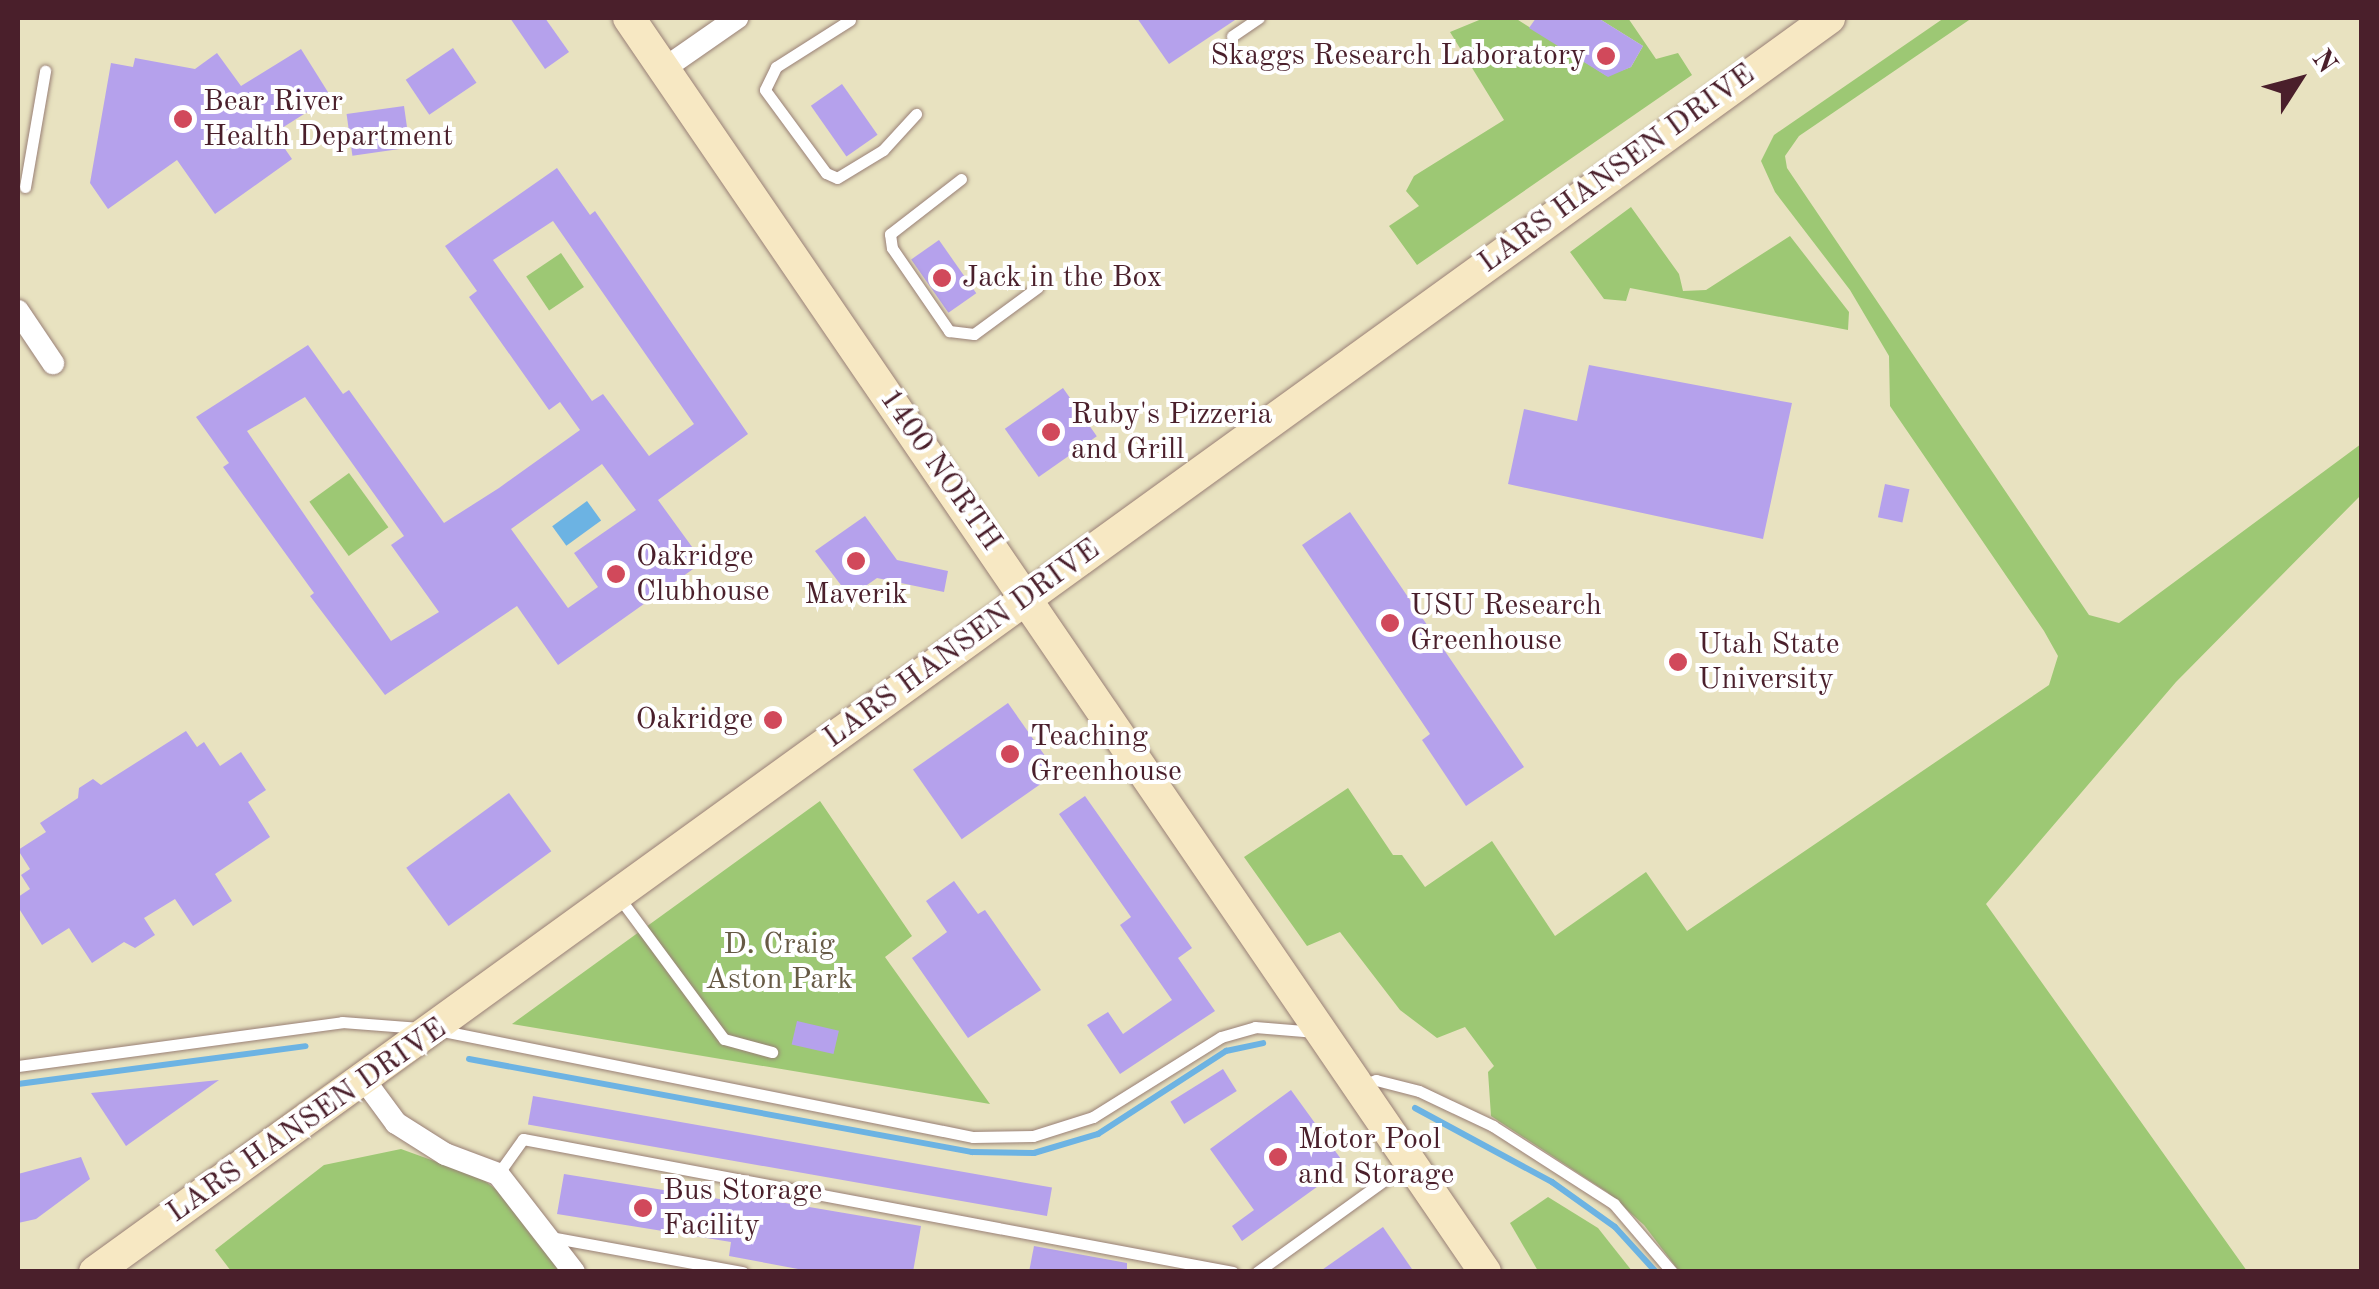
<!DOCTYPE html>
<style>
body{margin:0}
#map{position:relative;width:2379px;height:1289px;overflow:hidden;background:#e8e2c0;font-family:"Old Standard TT",serif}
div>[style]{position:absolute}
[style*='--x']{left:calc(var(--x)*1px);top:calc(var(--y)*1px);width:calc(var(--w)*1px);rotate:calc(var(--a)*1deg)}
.green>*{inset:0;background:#9dc874;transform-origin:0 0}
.water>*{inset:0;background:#6cb3e3;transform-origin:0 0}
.stream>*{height:6px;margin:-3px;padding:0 3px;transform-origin:3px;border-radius:3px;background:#6cb3e3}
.building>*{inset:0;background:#b5a1ec;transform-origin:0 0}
.roads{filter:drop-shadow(0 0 2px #998076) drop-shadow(0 0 2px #998076)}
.lane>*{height:11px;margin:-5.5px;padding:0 5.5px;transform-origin:5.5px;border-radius:5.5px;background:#fff}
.street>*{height:22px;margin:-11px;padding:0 11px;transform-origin:11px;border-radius:11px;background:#fff}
.secondary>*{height:32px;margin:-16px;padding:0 16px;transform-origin:16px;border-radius:16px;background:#f7e8c3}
.dots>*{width:28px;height:28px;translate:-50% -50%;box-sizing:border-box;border:5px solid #fff;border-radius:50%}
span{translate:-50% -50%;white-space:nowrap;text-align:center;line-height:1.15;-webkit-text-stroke:8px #fff;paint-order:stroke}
.poi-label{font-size:30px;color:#4a1f2b}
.right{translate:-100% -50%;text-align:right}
.left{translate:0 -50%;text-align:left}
.street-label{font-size:30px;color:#4a1f2b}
.park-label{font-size:30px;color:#675a45}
.frame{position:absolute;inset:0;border:20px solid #4a1f2b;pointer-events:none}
.north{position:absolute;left:2249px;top:30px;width:100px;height:100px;-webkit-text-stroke:8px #fff;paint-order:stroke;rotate:54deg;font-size:28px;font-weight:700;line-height:40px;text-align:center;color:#4a1f2b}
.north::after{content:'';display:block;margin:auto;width:35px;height:45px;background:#4a1f2b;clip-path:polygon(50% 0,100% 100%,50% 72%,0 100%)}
</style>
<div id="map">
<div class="green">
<i style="clip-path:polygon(1484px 18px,1515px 18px,1607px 76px,1631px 67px,1643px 46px,1598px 18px,1628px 18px,1656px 59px,1678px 53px,1692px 75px,1417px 265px,1389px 226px,1419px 206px,1406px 191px,1414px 176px,1504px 120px,1450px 32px)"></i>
<i style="clip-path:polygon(1944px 18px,1972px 18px,1799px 136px,1785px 156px,1787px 168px,2089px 615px,2119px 623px,2361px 444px,2361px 495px,2176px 682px,1986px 904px,2247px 1271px,1679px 1271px,1644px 1225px,1607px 1192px,1491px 1116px,1488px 1072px,1494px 1066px,1465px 1027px,1437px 1038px,1400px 1010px,1340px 932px,1307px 946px,1244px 857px,1348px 788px,1393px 855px,1402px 855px,1425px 887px,1492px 841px,1555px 936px,1646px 872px,1687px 931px,2049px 685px,2058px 656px,2044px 631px,1890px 406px,1889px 356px,1850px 290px,1775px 192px,1761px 161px,1774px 135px)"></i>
<i style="clip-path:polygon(1631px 207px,1679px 274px,1683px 291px,1706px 290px,1790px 236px,1849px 312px,1848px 330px,1630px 288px,1626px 301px,1604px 299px,1570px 252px)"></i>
<i style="left:561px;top:253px;width:41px;height:42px;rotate:56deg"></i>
<i style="left:349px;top:473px;width:67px;height:49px;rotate:54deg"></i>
<i style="clip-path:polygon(820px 801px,912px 936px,885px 957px,990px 1104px,512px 1024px)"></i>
<i style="clip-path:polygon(401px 1149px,481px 1178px,506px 1197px,561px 1271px,231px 1271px,215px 1250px,324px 1165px)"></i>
<i style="clip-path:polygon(1548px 1197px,1598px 1228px,1632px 1271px,1538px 1271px,1510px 1223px)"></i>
</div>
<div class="water">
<i style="left:587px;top:501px;width:24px;height:43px;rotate:54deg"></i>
</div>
<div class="stream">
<i style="--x:469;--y:1059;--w:512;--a:10.48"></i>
<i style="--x:972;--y:1152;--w:62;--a:0.9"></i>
<i style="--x:1034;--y:1153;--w:67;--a:-16.5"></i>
<i style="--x:1098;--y:1134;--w:153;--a:-33"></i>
<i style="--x:1226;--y:1051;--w:38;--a:-12"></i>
<i style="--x:18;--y:1084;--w:290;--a:-7.5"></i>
<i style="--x:1415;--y:1108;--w:156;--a:28.4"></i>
<i style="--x:1552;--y:1182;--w:77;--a:35.5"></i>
<i style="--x:1615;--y:1227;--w:61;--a:47.7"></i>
</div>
<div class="building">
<i style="clip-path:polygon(510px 18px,545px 18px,569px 52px,545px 69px)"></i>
<i style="clip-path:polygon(1137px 18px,1238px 18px,1169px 64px)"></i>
<i style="clip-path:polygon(1536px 18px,1598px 18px,1643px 46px,1631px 67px,1608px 77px,1529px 28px)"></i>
<i style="left:453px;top:48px;width:42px;height:57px;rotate:56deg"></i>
<i style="clip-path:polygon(301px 49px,331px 97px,274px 133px,292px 159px,215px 214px,177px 160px,108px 209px,90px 183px,111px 63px,133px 67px,135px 58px,195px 69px,217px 53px,241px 86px)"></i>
<i style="left:842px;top:84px;width:62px;height:38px;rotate:55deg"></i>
<i style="left:404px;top:106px;width:42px;height:58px;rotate:82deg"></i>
<i style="clip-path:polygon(evenodd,557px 168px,590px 215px,595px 211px,748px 434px,658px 500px,703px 562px,558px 665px,517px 606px,385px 695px,310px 596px,314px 593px,223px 467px,229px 463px,196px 417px,308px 345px,343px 394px,349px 390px,444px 523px,499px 488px,580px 430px,560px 402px,549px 410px,469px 297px,477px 291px,445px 246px,557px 168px,553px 221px,694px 424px,649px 456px,603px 394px,592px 401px,493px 260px,553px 221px,557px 168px,305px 397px,404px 536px,391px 545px,439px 612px,391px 641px,247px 431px,305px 397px,557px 168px,602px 464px,636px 510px,574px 553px,598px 587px,568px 608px,511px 529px,602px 464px)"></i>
<i style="left:939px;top:240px;width:65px;height:34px;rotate:55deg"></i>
<i style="clip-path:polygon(1589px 365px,1792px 403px,1763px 539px,1508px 484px,1524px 409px,1577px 421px)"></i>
<i style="left:1063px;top:388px;width:59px;height:71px;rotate:55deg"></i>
<i style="left:1885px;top:484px;width:25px;height:34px;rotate:12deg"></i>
<i style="clip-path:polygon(1350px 512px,1524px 767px,1466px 806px,1422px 740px,1430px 734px,1302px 545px)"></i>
<i style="clip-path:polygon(865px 516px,897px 560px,948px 571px,944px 592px,877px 578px,850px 597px,815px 551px)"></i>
<i style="left:1008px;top:703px;width:85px;height:116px;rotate:55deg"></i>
<i style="clip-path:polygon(186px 731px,197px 747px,204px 742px,220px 766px,241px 752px,266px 790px,248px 802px,270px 837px,215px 874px,232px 901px,193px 926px,175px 899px,144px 918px,155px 935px,135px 948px,124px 942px,92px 963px,69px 928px,42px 945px,18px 907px,18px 897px,30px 889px,21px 875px,30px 869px,18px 850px,46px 832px,40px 823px,78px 798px,79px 788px,93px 779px,101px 785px)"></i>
<i style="left:509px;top:793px;width:72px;height:127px;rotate:54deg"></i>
<i style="clip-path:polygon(1085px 796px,1192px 948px,1178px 958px,1215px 1011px,1120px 1074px,1087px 1025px,1108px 1012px,1123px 1034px,1172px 1000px,1120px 925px,1131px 917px,1059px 814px)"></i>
<i style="clip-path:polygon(954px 881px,978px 914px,985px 910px,1041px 990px,968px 1038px,912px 958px,947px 932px,926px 901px)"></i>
<i style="left:797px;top:1021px;width:43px;height:24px;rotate:13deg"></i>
<i style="left:1223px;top:1069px;width:26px;height:62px;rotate:58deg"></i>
<i style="clip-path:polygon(219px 1080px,126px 1146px,91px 1093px)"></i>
<i style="clip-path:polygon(1291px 1090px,1346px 1166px,1242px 1241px,1232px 1226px,1254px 1210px,1210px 1149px)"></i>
<i style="left:533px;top:1096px;width:527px;height:29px;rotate:10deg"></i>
<i style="clip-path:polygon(81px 1157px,90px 1179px,36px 1219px,18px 1223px,18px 1174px)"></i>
<i style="clip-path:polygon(564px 1174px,738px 1202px,739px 1195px,921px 1226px,913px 1272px,814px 1272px,729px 1256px,731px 1242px,557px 1214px)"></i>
<i style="clip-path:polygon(1383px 1227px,1414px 1272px,1319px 1272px)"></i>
<i style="clip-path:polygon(1034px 1246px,1127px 1263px,1127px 1272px,1029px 1272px)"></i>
</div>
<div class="roads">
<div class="lane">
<i style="--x:850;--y:20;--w:88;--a:147.6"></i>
<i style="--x:776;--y:67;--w:25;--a:116"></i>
<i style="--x:765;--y:90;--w:103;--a:53.7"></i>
<i style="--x:826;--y:173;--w:12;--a:24"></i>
<i style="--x:837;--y:178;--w:54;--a:-31.3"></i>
<i style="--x:883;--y:150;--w:49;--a:-47.5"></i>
<i style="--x:1232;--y:36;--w:32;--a:-34"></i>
<i style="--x:961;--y:179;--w:90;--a:142.2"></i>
<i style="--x:890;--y:234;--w:14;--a:82"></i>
<i style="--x:892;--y:248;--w:101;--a:55.5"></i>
<i style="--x:949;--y:331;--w:25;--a:7"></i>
<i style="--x:974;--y:334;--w:79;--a:-36.3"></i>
<i style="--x:25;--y:187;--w:118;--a:-80.2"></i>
<i style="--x:618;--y:896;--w:178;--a:53.5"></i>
<i style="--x:724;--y:1039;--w:50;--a:15.2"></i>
<i style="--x:438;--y:1030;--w:546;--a:11.31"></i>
<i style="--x:973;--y:1137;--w:60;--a:-1"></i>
<i style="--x:1033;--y:1136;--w:63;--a:-17.6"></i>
<i style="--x:1093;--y:1117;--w:151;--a:-32"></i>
<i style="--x:1221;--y:1037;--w:35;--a:-16"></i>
<i style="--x:1255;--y:1027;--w:61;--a:4.7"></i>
<i style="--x:18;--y:1066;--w:327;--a:-7.7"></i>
<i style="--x:342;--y:1022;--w:78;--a:4.4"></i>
<i style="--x:1361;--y:1085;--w:16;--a:-18"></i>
<i style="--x:1376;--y:1080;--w:44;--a:14.3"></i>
<i style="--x:1419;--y:1091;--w:82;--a:25.3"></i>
<i style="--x:1493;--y:1126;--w:144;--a:32.8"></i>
<i style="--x:1614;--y:1204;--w:89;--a:49.5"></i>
<i style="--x:498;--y:1174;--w:43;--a:-54.5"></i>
<i style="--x:523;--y:1139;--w:722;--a:10.61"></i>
<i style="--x:550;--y:1237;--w:196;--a:10.3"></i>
<i style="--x:1257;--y:1272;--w:186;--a:-35.8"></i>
</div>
<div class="street">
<i style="--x:665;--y:68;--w:88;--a:-34.8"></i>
<i style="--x:18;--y:311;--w:63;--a:56.1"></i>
<i style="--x:365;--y:1081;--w:52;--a:53.6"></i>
<i style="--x:396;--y:1123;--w:58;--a:32.3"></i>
<i style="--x:445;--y:1154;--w:57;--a:20.7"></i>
<i style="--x:498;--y:1174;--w:124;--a:52.2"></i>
</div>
<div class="secondary">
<i style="--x:629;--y:18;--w:1518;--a:55.68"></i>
<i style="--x:95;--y:1272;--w:2140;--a:-35.87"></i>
</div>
</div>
<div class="dots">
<i style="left:1606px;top:56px;background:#d1495b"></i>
<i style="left:183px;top:119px;background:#d1495b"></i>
<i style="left:942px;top:278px;background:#d1495b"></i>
<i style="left:1051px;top:432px;background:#d1495b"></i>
<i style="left:856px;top:561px;background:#d1495b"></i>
<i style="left:616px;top:574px;background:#d1495b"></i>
<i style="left:1390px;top:623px;background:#d1495b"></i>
<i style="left:1678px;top:662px;background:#d1495b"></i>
<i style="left:773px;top:720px;background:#d1495b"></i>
<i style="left:1010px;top:754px;background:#d1495b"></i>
<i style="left:1278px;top:1157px;background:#d1495b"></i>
<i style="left:643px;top:1208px;background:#d1495b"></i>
</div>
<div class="poi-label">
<span class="right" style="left:1586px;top:56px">Skaggs Research Laboratory</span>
<span class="left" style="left:203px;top:119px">Bear River<br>Health Department</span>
<span class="left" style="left:962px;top:278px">Jack in the Box</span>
<span class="left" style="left:1071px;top:432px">Ruby's Pizzeria<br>and Grill</span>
<span class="left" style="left:636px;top:574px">Oakridge<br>Clubhouse</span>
<span style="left:856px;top:595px">Maverik</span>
<span class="left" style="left:1410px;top:623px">USU Research<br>Greenhouse</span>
<span class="left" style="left:1698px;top:662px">Utah State<br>University</span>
<span class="right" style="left:753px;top:720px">Oakridge</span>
<span class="left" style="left:1030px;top:754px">Teaching<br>Greenhouse</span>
<span class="left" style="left:1298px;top:1157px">Motor Pool<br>and Storage</span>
<span class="left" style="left:663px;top:1208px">Bus Storage<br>Facility</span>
</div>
<div class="street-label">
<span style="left:1617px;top:169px;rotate:-36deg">LARS HANSEN DRIVE</span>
<span style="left:940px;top:470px;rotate:55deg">1400 NORTH</span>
<span style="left:962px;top:644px;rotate:-36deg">LARS HANSEN DRIVE</span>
<span style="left:307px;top:1121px;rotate:-35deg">LARS HANSEN DRIVE</span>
</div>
<div class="park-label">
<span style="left:779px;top:962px">D. Craig<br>Aston Park</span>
</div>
<div class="frame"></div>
<div class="north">N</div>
</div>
